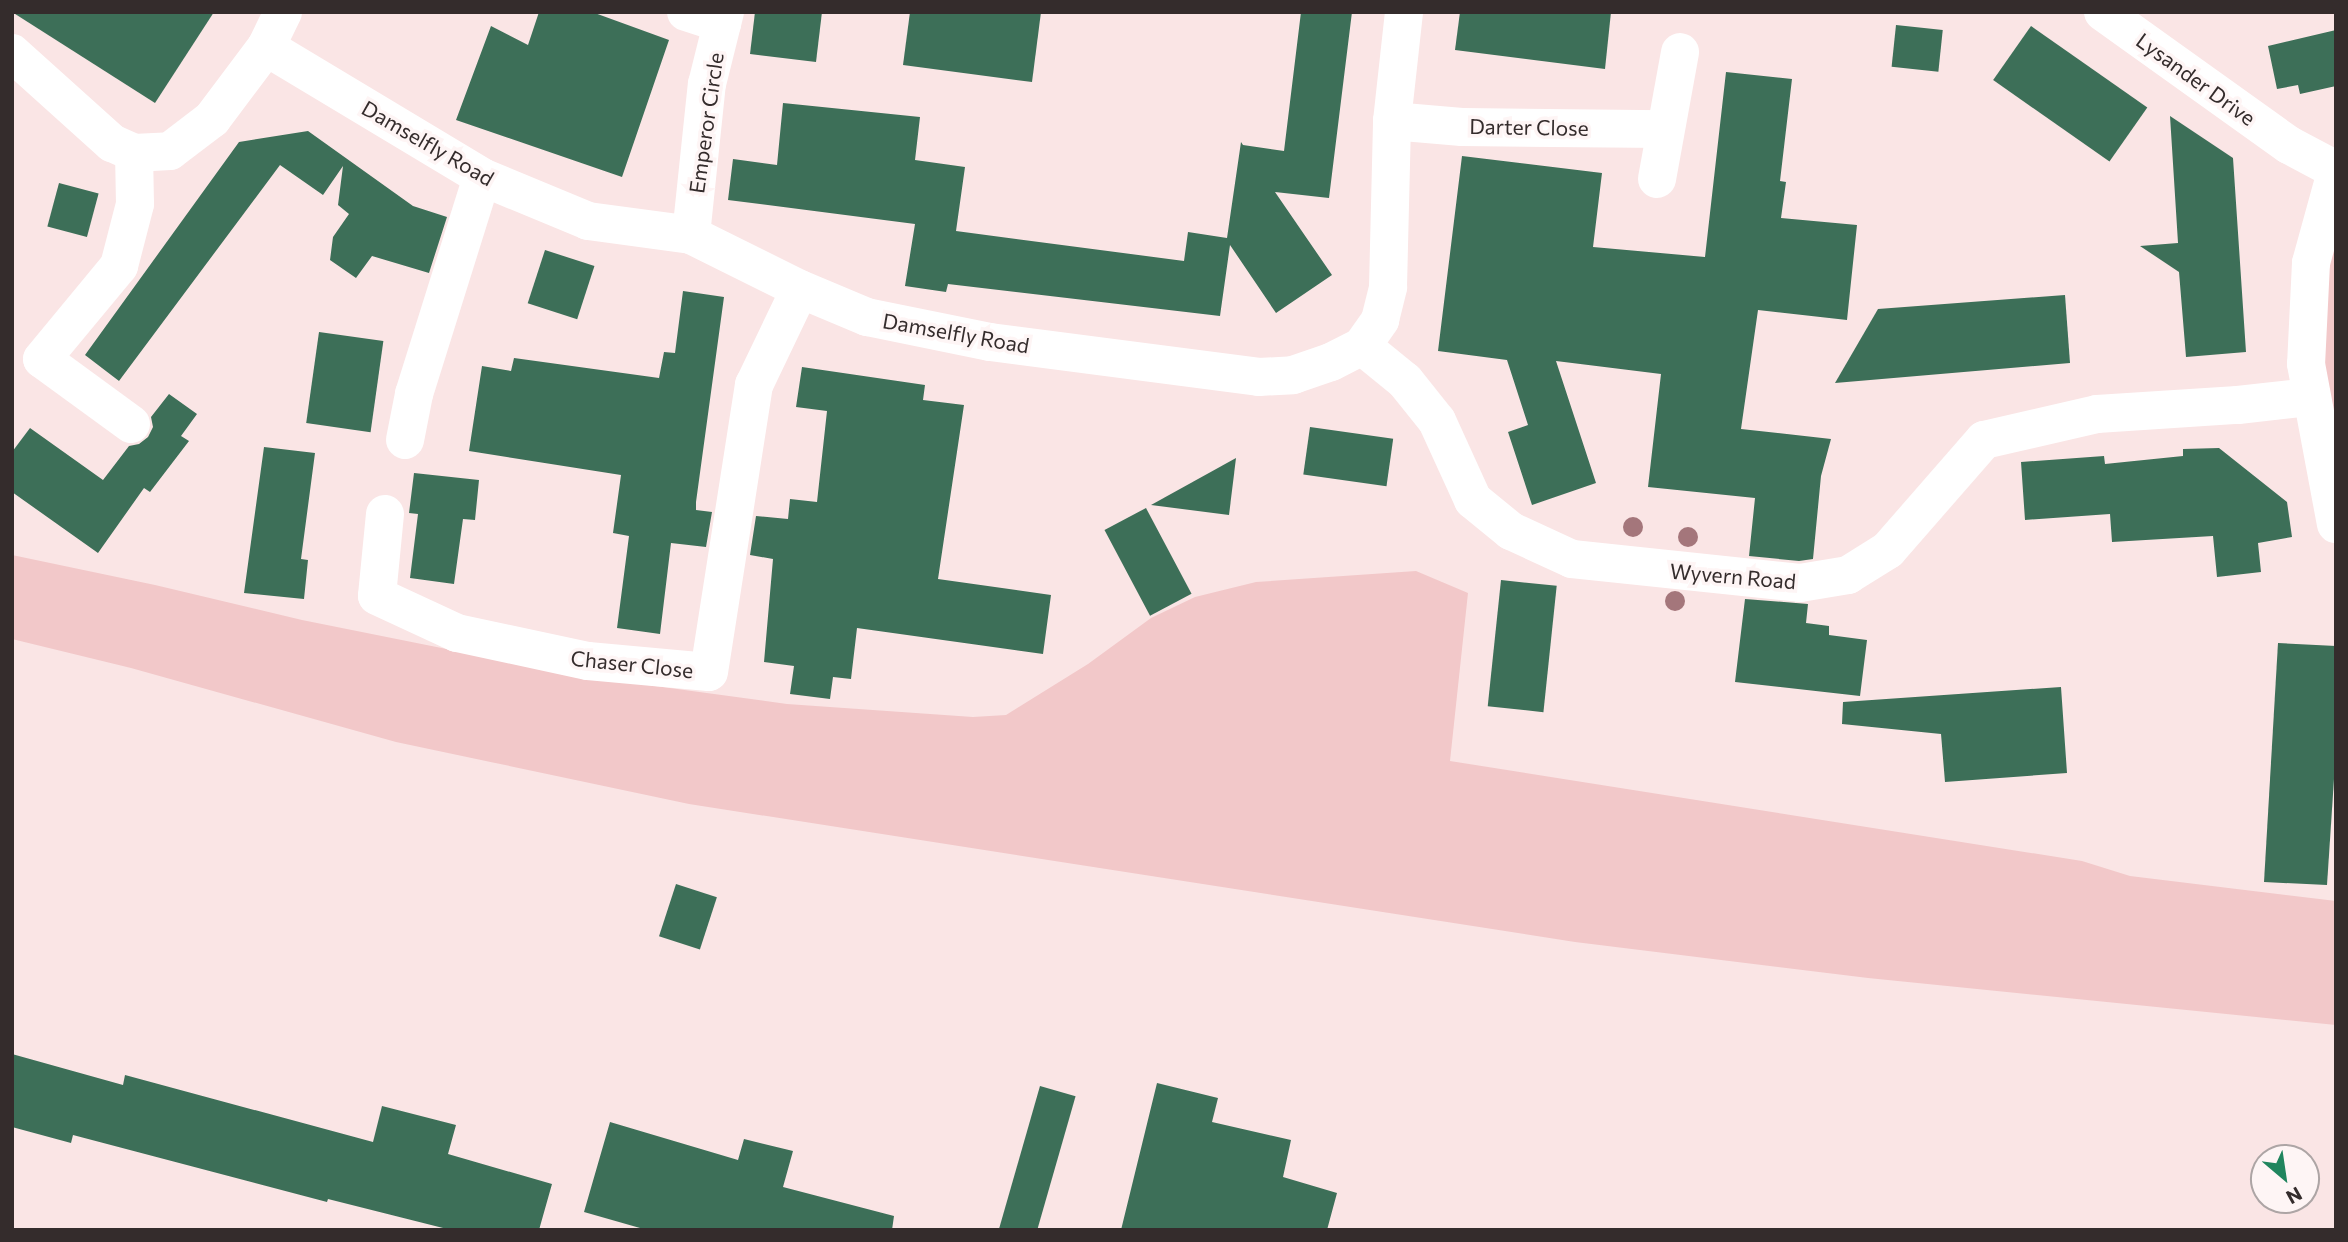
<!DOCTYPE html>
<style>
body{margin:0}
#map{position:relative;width:2348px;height:1242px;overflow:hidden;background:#fae5e5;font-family:Commissioner,sans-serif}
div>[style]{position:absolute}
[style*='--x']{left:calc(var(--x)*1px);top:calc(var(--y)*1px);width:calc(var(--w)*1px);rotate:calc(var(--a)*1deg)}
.green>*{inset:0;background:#f2c8c9}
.building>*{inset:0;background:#3d6f58;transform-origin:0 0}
.minor>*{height:38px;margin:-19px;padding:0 19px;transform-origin:19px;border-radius:19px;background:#fff}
.trees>*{width:20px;height:20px;margin:-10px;border-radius:50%;background:#a4767b}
span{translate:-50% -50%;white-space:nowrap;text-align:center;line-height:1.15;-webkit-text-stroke:7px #fef5f5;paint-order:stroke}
.street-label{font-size:21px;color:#342c2c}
.frame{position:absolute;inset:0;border:14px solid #342c2c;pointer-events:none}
.north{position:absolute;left:2250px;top:1144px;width:70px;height:70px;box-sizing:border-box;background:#fef5f5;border:2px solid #ada5a5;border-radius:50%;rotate:151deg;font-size:19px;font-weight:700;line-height:28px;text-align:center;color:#342c2c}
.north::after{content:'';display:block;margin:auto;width:24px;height:32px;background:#21855e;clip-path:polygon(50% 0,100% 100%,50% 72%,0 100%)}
</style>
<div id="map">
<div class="green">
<i style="clip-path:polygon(2336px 172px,2336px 524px,2311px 397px)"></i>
<i style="clip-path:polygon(12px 555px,155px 585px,302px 620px,581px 676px,787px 704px,973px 717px,1006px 715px,1088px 664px,1151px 618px,1195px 597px,1256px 582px,1416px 571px,1468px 593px,1450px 761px,2082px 861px,2130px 876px,2336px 901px,2336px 1025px,1868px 978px,1575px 942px,689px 804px,396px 742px,131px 668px,12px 639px)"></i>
</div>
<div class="building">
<i style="clip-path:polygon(12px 12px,214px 12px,155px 103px)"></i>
<i style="clip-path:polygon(539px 12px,592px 12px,669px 40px,622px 177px,456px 120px,491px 26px,528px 45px)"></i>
<i style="clip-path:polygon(755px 12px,822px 12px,816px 62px,750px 54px)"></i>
<i style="clip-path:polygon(910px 12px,1041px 12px,1032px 82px,903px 65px)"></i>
<i style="clip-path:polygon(1301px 12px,1352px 12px,1329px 198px,1275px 192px,1332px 275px,1276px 313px,1230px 245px,1220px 316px,948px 284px,946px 292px,905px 286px,915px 224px,728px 200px,733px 159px,777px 165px,783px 103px,920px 117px,915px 160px,965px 167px,956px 231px,1184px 261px,1188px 232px,1227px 238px,1241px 142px,1243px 145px,1284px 151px)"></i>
<i style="clip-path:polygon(1460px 12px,1611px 12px,1605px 69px,1455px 50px)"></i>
<i style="left:1896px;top:25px;width:47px;height:42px;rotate:6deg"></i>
<i style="left:2031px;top:26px;width:142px;height:66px;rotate:35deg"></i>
<i style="clip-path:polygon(2336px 30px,2336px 86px,2300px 94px,2298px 85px,2277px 89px,2268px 46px)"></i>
<i style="clip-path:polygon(1726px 72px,1792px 79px,1780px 181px,1786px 182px,1781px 218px,1857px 225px,1847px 320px,1758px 310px,1741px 429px,1831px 439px,1821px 476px,1813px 559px,1799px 561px,1749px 556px,1755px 498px,1648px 487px,1661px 374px,1556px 361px,1596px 483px,1532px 505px,1508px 432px,1528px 425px,1507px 360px,1438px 351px,1462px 156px,1602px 173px,1593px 247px,1705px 257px)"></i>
<i style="clip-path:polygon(2170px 116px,2233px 158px,2246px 352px,2186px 357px,2179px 272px,2140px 246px,2178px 243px)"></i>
<i style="clip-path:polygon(308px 131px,413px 206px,447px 217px,429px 273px,372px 256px,356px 278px,330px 260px,333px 237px,349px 214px,338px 205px,343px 166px,323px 195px,280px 165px,119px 381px,85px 355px,239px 142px)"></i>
<i style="left:59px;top:183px;width:41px;height:45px;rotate:15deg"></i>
<i style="left:545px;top:250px;width:52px;height:56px;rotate:18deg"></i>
<i style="clip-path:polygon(683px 291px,724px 297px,696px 502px,696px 510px,712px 512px,706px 547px,671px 543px,660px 634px,617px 628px,629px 536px,613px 533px,621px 475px,469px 451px,482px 366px,511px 371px,514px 358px,659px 378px,664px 352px,675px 353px)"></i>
<i style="clip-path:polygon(2065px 295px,2070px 363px,1835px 383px,1878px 309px)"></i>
<i style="left:319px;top:332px;width:65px;height:92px;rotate:8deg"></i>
<i style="clip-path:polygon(802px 367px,925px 385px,923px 400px,964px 405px,938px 579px,1051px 595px,1043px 654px,857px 628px,851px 679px,833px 677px,830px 699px,790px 694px,794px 666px,764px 662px,773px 559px,750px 555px,756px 516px,788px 519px,790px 499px,817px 502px,827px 411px,796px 407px)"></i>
<i style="clip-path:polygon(169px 394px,197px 414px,181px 436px,189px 441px,150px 492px,144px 488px,98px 553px,12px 492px,12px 452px,30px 428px,103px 480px,129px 446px,139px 444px,148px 437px,153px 427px,151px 417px)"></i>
<i style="left:1310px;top:427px;width:84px;height:48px;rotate:8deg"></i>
<i style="clip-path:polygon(264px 447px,315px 453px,301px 559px,308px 560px,304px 599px,244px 593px)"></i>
<i style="clip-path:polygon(2219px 448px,2287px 502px,2292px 537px,2258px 543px,2261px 572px,2217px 577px,2213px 536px,2112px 542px,2110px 514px,2025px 520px,2021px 462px,2104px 456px,2105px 464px,2183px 456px,2183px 449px)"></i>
<i style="clip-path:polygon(1236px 458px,1229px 515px,1151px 505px)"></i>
<i style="clip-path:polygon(414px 473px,479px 480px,475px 520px,463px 519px,454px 584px,410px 578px,418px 514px,409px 513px)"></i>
<i style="left:1146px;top:508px;width:97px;height:47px;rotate:62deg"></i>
<i style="left:1501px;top:580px;width:56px;height:127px;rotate:6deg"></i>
<i style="clip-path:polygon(1745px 599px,1808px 604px,1806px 623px,1829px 626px,1829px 635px,1867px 640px,1860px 696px,1735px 682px)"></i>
<i style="clip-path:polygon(2278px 643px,2336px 646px,2336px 749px,2327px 885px,2264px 882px)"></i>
<i style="clip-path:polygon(2061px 687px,2067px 773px,1945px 782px,1941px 734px,1842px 724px,1843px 702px)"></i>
<i style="left:676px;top:884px;width:43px;height:55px;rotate:18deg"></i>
<i style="clip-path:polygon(12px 1054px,123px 1085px,125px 1075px,373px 1142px,382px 1106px,456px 1125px,448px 1154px,552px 1184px,539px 1230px,451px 1230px,328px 1199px,327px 1202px,73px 1135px,71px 1143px,12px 1127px)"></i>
<i style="clip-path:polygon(1157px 1083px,1218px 1098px,1212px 1122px,1291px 1140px,1283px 1177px,1337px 1193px,1327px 1230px,1121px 1230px)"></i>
<i style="left:1040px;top:1086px;width:37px;height:149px;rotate:16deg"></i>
<i style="clip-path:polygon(610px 1122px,738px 1160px,744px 1139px,793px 1151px,783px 1187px,894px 1216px,892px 1230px,647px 1230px,584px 1212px)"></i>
</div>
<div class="minor">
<i style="--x:686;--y:12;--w:38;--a:18"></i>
<i style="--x:2103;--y:12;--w:229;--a:35.6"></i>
<i style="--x:2289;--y:145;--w:53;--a:28"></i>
<i style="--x:266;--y:47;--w:252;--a:31"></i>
<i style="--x:482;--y:177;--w:115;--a:22.5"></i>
<i style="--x:588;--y:221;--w:104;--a:7.7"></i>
<i style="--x:691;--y:235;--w:122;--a:26.4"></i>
<i style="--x:800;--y:289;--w:73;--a:22.7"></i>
<i style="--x:867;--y:317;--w:126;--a:11.5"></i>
<i style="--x:990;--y:342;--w:271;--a:7.4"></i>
<i style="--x:1259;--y:377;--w:34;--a:-3"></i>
<i style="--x:1293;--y:375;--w:40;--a:-18.9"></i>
<i style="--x:1331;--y:362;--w:35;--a:-27"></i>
<i style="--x:1362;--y:346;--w:32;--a:-55"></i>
<i style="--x:1380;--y:320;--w:34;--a:-76"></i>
<i style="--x:1388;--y:287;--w:166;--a:-88.6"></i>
<i style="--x:1392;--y:121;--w:110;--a:-83.7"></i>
<i style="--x:12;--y:53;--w:135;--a:42"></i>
<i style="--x:112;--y:143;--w:24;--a:24"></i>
<i style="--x:134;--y:153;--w:36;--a:-3"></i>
<i style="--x:170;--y:151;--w:53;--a:-37.3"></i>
<i style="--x:212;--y:119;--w:90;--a:-53.1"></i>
<i style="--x:266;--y:47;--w:39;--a:-64"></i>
<i style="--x:1392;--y:121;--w:70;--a:4.9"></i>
<i style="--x:1462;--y:127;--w:203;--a:0.6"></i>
<i style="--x:2336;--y:172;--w:94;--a:105.4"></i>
<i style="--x:2311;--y:263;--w:101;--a:92.8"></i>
<i style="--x:2306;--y:364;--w:163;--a:79.4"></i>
<i style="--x:1657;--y:179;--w:129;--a:-79.7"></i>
<i style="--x:691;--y:235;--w:152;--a:-84"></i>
<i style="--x:707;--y:84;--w:74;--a:-76"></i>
<i style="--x:1362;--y:346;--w:55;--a:39.1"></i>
<i style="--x:1405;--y:381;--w:51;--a:51.3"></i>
<i style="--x:1437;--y:421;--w:87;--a:65.5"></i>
<i style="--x:1473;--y:500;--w:49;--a:39.2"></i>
<i style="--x:1511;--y:531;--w:67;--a:24.7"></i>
<i style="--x:1572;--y:559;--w:229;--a:6"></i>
<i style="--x:1800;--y:583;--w:49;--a:-9.5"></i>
<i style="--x:1848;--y:575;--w:47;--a:-32"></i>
<i style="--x:1888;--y:550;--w:146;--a:-48.9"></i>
<i style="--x:1984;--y:440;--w:116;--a:-13"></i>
<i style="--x:2097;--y:414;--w:141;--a:-3.7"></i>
<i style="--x:2238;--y:405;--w:73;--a:-6.3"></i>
<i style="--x:131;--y:424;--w:110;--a:-143.9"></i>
<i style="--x:42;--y:359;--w:121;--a:-50.4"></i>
<i style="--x:119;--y:266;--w:64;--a:-75.5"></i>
<i style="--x:135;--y:204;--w:51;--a:-91.1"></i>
<i style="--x:405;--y:440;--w:47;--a:-78.9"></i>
<i style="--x:414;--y:394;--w:227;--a:-72.6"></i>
<i style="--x:385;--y:514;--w:82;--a:95.6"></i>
<i style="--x:377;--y:596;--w:88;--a:24.8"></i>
<i style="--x:457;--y:633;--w:134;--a:12.1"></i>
<i style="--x:588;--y:661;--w:121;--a:5.2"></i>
<i style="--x:709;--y:672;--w:291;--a:-81.1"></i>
<i style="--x:754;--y:385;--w:106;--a:-64.4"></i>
</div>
<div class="trees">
<i style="left:1633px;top:527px"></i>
<i style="left:1688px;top:537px"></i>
<i style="left:1675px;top:601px"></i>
</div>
<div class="street-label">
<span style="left:2196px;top:79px;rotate:36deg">Lysander Drive</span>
<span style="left:706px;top:123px;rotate:-82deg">Emperor Circle</span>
<span style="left:1529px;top:127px;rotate:1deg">Darter Close</span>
<span style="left:428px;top:143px;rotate:30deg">Damselfly Road</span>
<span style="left:956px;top:333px;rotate:10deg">Damselfly Road</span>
<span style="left:1733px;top:576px;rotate:5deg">Wyvern Road</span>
<span style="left:632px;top:664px;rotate:6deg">Chaser Close</span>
</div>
<div class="frame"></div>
<div class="north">N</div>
</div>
